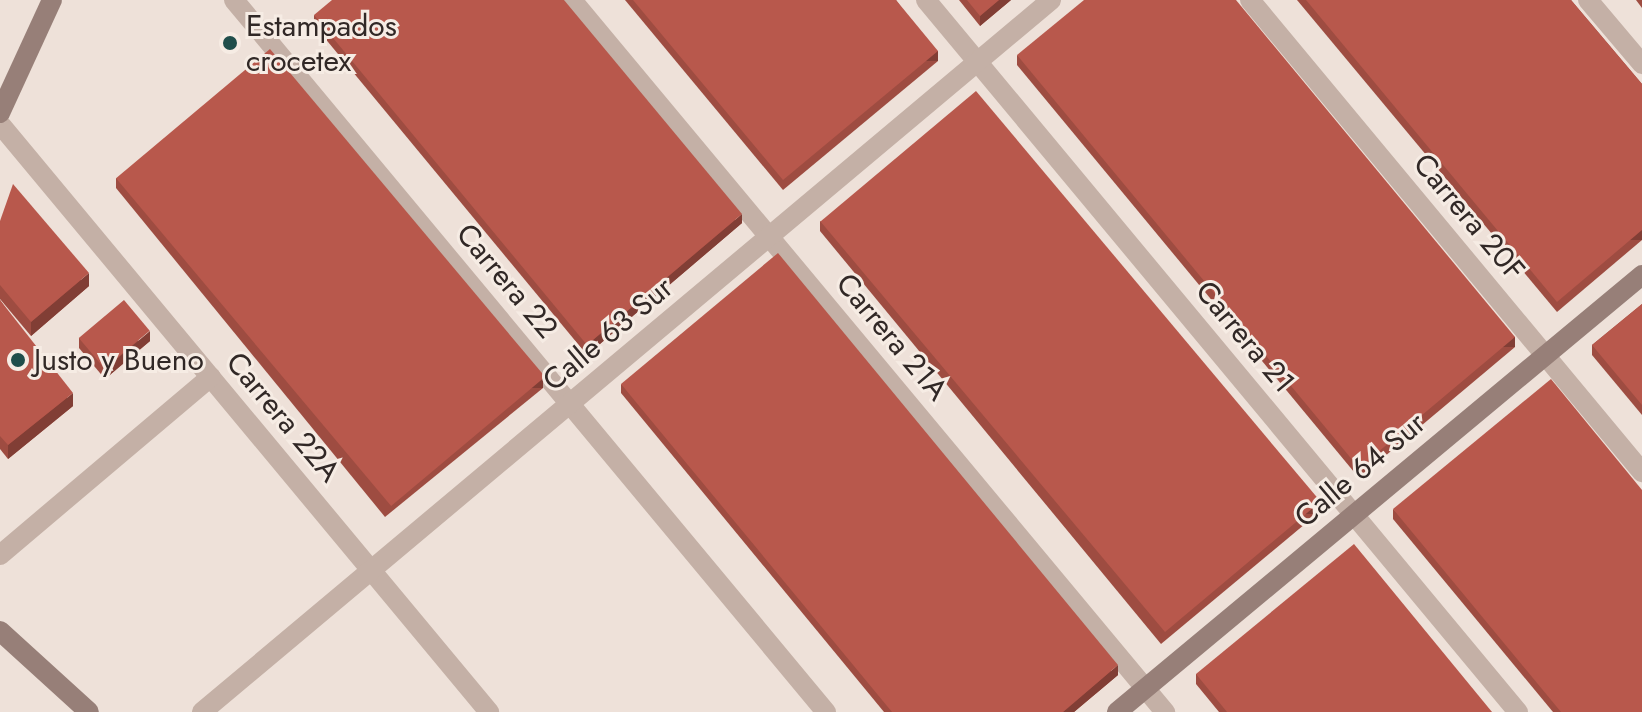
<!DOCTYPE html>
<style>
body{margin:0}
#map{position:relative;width:1642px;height:712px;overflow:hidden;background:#eee1d9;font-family:Jost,sans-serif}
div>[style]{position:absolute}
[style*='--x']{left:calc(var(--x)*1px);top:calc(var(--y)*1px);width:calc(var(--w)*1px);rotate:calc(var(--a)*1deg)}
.street>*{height:20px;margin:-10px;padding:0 10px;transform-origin:10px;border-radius:10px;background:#c4b0a6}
.secondary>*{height:20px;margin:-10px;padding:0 10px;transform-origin:10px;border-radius:10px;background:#977f78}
.wall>*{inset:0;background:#9e4c41}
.shaded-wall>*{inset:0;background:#813e35;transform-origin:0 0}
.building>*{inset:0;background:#b8584c;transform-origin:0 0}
.dots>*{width:22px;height:22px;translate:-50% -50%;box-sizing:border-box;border:4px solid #f6ece4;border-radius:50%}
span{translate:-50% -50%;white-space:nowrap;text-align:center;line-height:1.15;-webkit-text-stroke:6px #f6ece4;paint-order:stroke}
.poi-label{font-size:30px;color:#312826}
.left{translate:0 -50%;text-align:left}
.street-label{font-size:30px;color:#312826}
</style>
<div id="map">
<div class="street">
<i style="--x:234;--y:0;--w:926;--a:50.26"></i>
<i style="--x:572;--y:0;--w:927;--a:50.21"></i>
<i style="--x:926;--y:0;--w:926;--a:50.26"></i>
<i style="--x:1250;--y:0;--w:614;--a:50.29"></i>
<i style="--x:1588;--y:0;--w:84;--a:49.8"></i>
<i style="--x:0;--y:124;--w:765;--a:50.25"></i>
<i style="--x:0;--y:555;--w:276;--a:-40.2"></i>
<i style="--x:202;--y:712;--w:1108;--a:-39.98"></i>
</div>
<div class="secondary">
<i style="--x:0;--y:113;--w:124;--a:-65.3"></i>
<i style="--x:0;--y:631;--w:120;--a:42.3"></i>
<i style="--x:1117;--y:712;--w:683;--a:-39.77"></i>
</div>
<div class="wall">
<i style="clip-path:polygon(625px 0,896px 0,938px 61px,783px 190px)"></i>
<i style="clip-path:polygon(959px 0,1011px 0,980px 26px)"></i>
<i style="clip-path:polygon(1297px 0,1571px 0,1642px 84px,1642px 240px,1557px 312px)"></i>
<i style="clip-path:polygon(1636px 0,1642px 0,1642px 8px)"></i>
<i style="clip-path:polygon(314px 15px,742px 223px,587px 355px,314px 25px)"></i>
<i style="clip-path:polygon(1017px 55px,1515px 347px,1359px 478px,1017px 65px)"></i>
<i style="clip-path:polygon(116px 178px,543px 388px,385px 517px,116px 188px)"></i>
<i style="clip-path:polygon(0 221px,89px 286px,31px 336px,0 299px)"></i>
<i style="clip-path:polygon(820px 221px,1317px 514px,1161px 644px,820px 231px)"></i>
<i style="clip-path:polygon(0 300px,73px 406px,8px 459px,0 449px)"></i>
<i style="clip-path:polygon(1642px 304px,1642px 415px,1592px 355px,1592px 345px)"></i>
<i style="clip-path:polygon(79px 338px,150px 341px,105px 379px,79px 348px)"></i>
<i style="clip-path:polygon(621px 384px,1118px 675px,1074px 712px,884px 712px,621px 393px)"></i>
<i style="clip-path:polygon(1393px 509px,1642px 712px,1553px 712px,1393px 519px)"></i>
<i style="clip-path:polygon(1196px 674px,1492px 712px,1219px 712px,1196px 684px)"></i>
</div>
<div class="shaded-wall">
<i style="clip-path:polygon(999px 0,1011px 0,980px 26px,980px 16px)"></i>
<i style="left:938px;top:51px;width:10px;height:202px;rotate:90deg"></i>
<i style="clip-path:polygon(742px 214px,742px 223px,587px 355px,587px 345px)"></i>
<i style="left:1642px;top:230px;width:10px;height:111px;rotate:90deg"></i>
<i style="clip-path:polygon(89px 273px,89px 286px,31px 336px,31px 322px)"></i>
<i style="clip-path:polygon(150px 331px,150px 341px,105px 379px,105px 369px)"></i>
<i style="left:1515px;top:337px;width:10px;height:204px;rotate:90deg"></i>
<i style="left:543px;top:378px;width:10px;height:204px;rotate:90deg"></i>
<i style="clip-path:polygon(73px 393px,73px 406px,8px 459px,8px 445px)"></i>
<i style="left:1317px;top:504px;width:10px;height:203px;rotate:90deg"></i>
<i style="clip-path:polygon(1118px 665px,1118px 675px,1074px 712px,1063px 712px)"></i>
</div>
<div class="building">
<i style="clip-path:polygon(332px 0,564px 0,742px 214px,587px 345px,314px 15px)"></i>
<i style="clip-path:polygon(633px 0,896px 0,938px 51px,783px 180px)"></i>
<i style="clip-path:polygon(967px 0,999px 0,980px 16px)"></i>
<i style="clip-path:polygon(1084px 0,1236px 0,1515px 337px,1359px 468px,1017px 55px)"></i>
<i style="clip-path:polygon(1306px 0,1571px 0,1642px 84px,1642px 230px,1557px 302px)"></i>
<i style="left:270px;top:49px;width:428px;height:201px;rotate:50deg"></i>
<i style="left:976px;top:91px;width:536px;height:203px;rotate:50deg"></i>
<i style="clip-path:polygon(13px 184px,89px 273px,31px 322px,0 285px,0 221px)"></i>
<i style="clip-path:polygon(778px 253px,1118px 665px,1063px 712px,892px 712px,621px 384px)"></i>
<i style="clip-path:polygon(0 300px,73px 393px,8px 445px,0 436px)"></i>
<i style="left:124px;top:300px;width:40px;height:59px;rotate:50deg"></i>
<i style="clip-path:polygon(1642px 304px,1642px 405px,1592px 345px)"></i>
<i style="clip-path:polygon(1551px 379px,1642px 490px,1642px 712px,1561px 712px,1393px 509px)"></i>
<i style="clip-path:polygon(1354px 544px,1492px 712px,1227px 712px,1196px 674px)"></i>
</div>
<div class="dots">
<i style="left:230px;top:43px;background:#204e4b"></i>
<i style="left:18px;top:360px;background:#204e4b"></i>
</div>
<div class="poi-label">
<span class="left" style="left:246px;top:43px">Estampados<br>crocetex</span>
<span class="left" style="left:34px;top:360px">Justo y Bueno</span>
</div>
<div class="street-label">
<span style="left:1469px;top:217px;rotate:50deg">Carrera 20F</span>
<span style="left:507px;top:281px;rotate:50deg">Carrera 22</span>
<span style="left:608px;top:334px;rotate:-40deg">Calle 63 Sur</span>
<span style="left:892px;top:337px;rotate:50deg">Carrera 21A</span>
<span style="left:1245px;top:337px;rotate:50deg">Carrera 21</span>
<span style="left:283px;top:417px;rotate:50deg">Carrera 22A</span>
<span style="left:1360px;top:470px;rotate:-40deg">Calle 64 Sur</span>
</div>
</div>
